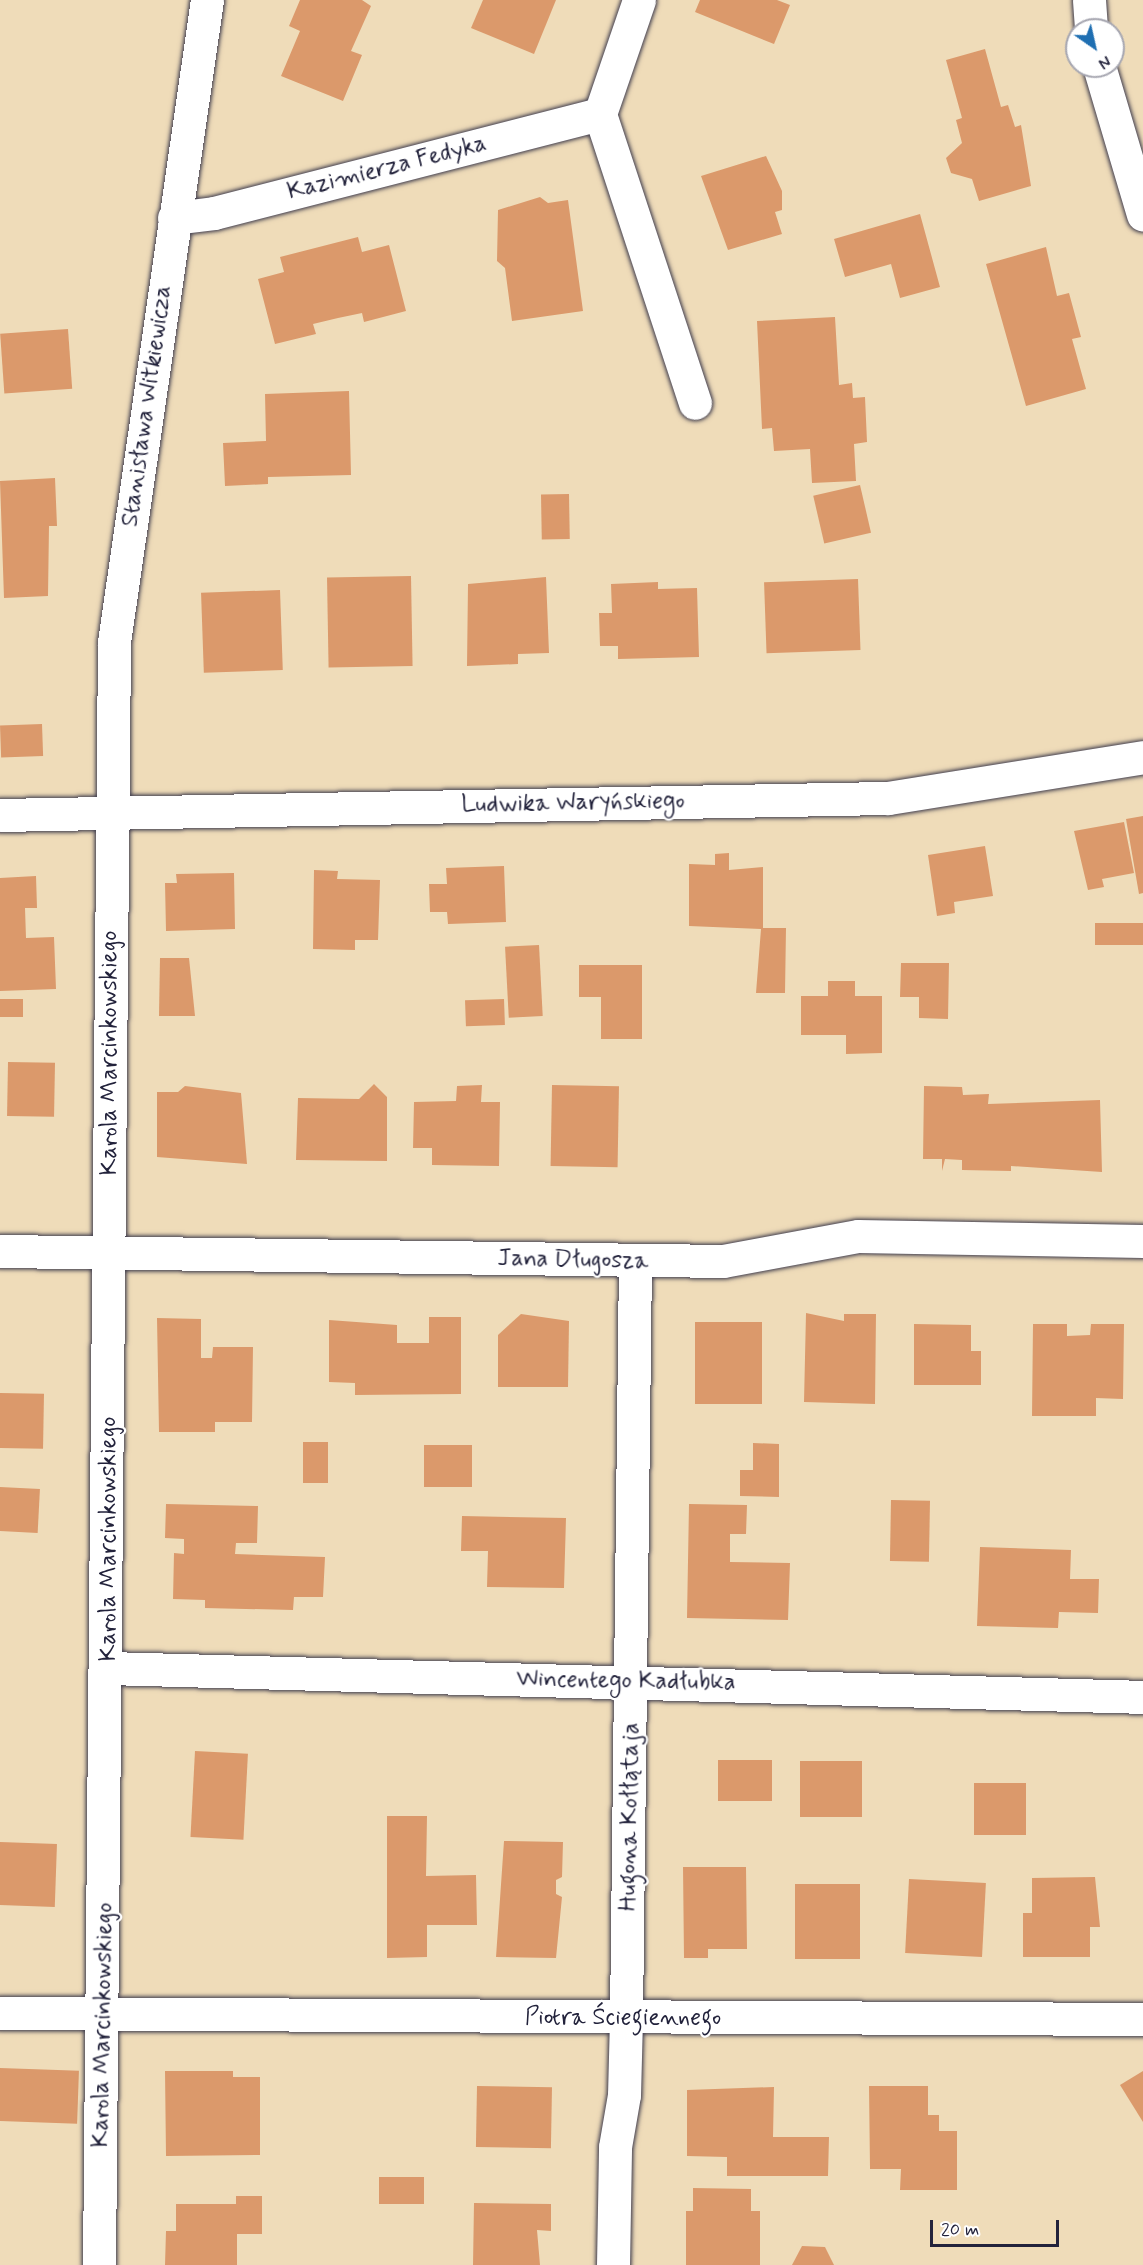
<!DOCTYPE html>
<meta charset="utf-8">
<style>
body{margin:0}
#map{position:relative;width:1143px;height:2265px;overflow:hidden;background:#efdcb9;font-family:Mynerve,sans-serif}
div>[style]{position:absolute}
[style*='--x']{left:calc(var(--x)*1px);top:calc(var(--y)*1px);width:calc(var(--w)*1px);rotate:calc(var(--a)*1deg)}
.building>*{inset:0;background:#db996b;transform-origin:0 0}
.roads{filter:drop-shadow(0 0 2px #413e4e) drop-shadow(0 0 2px #413e4e)}
.street>*{height:33px;margin:-16.5px;padding:0 16.5px;transform-origin:16.5px;border-radius:16.5px;background:#fff}
span{translate:-50% -50%;white-space:nowrap;text-align:center;line-height:1.15;-webkit-text-stroke:4.5px #fff;paint-order:stroke}
.street-label{font-size:24px;color:#22223b}
.north{position:absolute;left:1065px;top:18px;width:60px;height:60px;box-sizing:border-box;background:#fff;border:2px solid #a7a7b1;border-radius:50%;rotate:146deg;font-size:16px;font-weight:700;line-height:24px;text-align:center;color:#22223b}
.north::after{content:'';display:block;margin:auto;width:21px;height:27px;background:#1f6fb2;clip-path:polygon(50% 0,100% 100%,50% 72%,0 100%)}
.scale{position:absolute;left:930px;top:2220px;width:129px;height:27px;box-sizing:border-box;border:3px solid #22223b;border-top:0;padding-left:8px;font-size:18px;line-height:21px;white-space:nowrap;color:#22223b;-webkit-text-stroke:4px #fff;paint-order:stroke}
</style>
<div id="map">
<div class="building">
<i style="clip-path:polygon(300px 0,362px 0,371px 6px,351px 51px,362px 55px,343px 101px,281px 76px,300px 31px,289px 26px)"></i>
<i style="clip-path:polygon(483px 0,556px 0,534px 54px,471px 28px)"></i>
<i style="clip-path:polygon(700px 0,777px 0,790px 5px,774px 44px,695px 12px)"></i>
<i style="clip-path:polygon(985px 49px,1001px 107px,1008px 105px,1015px 127px,1021px 125px,1031px 186px,979px 201px,972px 179px,951px 173px,946px 158px,962px 143px,956px 120px,962px 118px,946px 60px)"></i>
<i style="clip-path:polygon(766px 156px,782px 191px,782px 210px,775px 212px,782px 234px,728px 250px,701px 176px)"></i>
<i style="clip-path:polygon(540px 197px,548px 203px,568px 200px,583px 311px,512px 321px,505px 268px,497px 261px,498px 210px)"></i>
<i style="clip-path:polygon(920px 214px,940px 287px,900px 298px,891px 264px,845px 277px,834px 239px)"></i>
<i style="clip-path:polygon(358px 237px,362px 252px,389px 245px,406px 311px,364px 322px,362px 313px,338px 318px,313px 324px,316px 334px,275px 344px,258px 279px,284px 272px,280px 257px)"></i>
<i style="clip-path:polygon(1046px 247px,1057px 296px,1069px 293px,1081px 337px,1072px 339px,1086px 389px,1026px 406px,986px 264px)"></i>
<i style="clip-path:polygon(835px 317px,839px 385px,852px 383px,853px 398px,865px 397px,867px 442px,854px 444px,856px 481px,812px 483px,810px 449px,774px 451px,772px 428px,762px 429px,757px 321px)"></i>
<i style="left:68px;top:329px;width:60px;height:68px;rotate:86deg"></i>
<i style="clip-path:polygon(349px 391px,351px 475px,268px 477px,268px 484px,225px 486px,223px 443px,266px 441px,265px 394px)"></i>
<i style="clip-path:polygon(55px 478px,57px 526px,49px 526px,48px 596px,4px 598px,0 481px)"></i>
<i style="left:860px;top:485px;width:49px;height:48px;rotate:77deg"></i>
<i style="left:569px;top:494px;width:45px;height:28px;rotate:89deg"></i>
<i style="left:411px;top:576px;width:90px;height:84px;rotate:89deg"></i>
<i style="clip-path:polygon(546px 577px,549px 653px,518px 654px,518px 664px,467px 666px,468px 584px)"></i>
<i style="left:858px;top:579px;width:71px;height:94px;rotate:88deg"></i>
<i style="clip-path:polygon(658px 582px,658px 589px,697px 588px,699px 657px,618px 659px,618px 646px,600px 646px,599px 613px,612px 613px,611px 584px)"></i>
<i style="left:280px;top:590px;width:80px;height:79px;rotate:88deg"></i>
<i style="left:42px;top:724px;width:32px;height:42px;rotate:88deg"></i>
<i style="clip-path:polygon(1143px 816px,1143px 893px,1139px 894px,1126px 819px)"></i>
<i style="clip-path:polygon(1124px 822px,1134px 873px,1102px 879px,1104px 887px,1088px 890px,1074px 831px)"></i>
<i style="clip-path:polygon(985px 846px,993px 896px,954px 902px,955px 913px,937px 916px,928px 855px)"></i>
<i style="clip-path:polygon(729px 853px,729px 870px,763px 867px,763px 928px,786px 928px,785px 993px,756px 993px,761px 929px,689px 926px,689px 864px,715px 865px,715px 854px)"></i>
<i style="clip-path:polygon(504px 866px,506px 922px,448px 924px,447px 912px,430px 912px,429px 884px,447px 884px,446px 868px)"></i>
<i style="clip-path:polygon(314px 870px,338px 871px,337px 879px,380px 880px,378px 940px,355px 940px,355px 950px,313px 949px)"></i>
<i style="clip-path:polygon(234px 873px,235px 929px,166px 931px,165px 883px,177px 883px,176px 874px)"></i>
<i style="clip-path:polygon(36px 876px,37px 908px,25px 908px,26px 938px,54px 937px,56px 989px,0 991px,0 878px)"></i>
<i style="left:1143px;top:923px;width:22px;height:48px;rotate:90deg"></i>
<i style="left:539px;top:945px;width:71px;height:34px;rotate:87deg"></i>
<i style="clip-path:polygon(160px 958px,189px 958px,195px 1016px,159px 1016px)"></i>
<i style="clip-path:polygon(901px 963px,949px 963px,948px 1019px,919px 1018px,919px 997px,900px 997px)"></i>
<i style="clip-path:polygon(579px 965px,642px 965px,642px 1039px,601px 1039px,601px 997px,579px 997px)"></i>
<i style="clip-path:polygon(828px 981px,855px 981px,855px 996px,882px 996px,882px 1053px,846px 1054px,846px 1035px,801px 1035px,801px 996px,828px 996px)"></i>
<i style="left:0;top:999px;width:23px;height:18px"></i>
<i style="left:504px;top:999px;width:26px;height:39px;rotate:88deg"></i>
<i style="left:8px;top:1062px;width:47px;height:54px;rotate:1deg"></i>
<i style="clip-path:polygon(374px 1084px,387px 1097px,387px 1161px,296px 1160px,298px 1098px,359px 1099px)"></i>
<i style="clip-path:polygon(482px 1085px,481px 1102px,500px 1102px,499px 1166px,432px 1165px,432px 1148px,413px 1148px,414px 1102px,456px 1101px,457px 1086px)"></i>
<i style="left:552px;top:1085px;width:67px;height:81px;rotate:1deg"></i>
<i style="clip-path:polygon(185px 1086px,241px 1093px,247px 1164px,157px 1157px,157px 1092px,178px 1092px)"></i>
<i style="clip-path:polygon(924px 1086px,962px 1087px,963px 1095px,989px 1094px,988px 1104px,1100px 1100px,1102px 1172px,1011px 1166px,1011px 1171px,962px 1170px,962px 1160px,945px 1159px,942px 1171px,942px 1159px,923px 1159px)"></i>
<i style="clip-path:polygon(806px 1313px,844px 1321px,844px 1314px,876px 1314px,875px 1404px,804px 1402px)"></i>
<i style="clip-path:polygon(521px 1314px,569px 1321px,568px 1387px,498px 1387px,498px 1335px)"></i>
<i style="clip-path:polygon(429px 1317px,461px 1317px,461px 1394px,355px 1395px,355px 1383px,329px 1382px,329px 1320px,397px 1325px,397px 1343px,429px 1343px)"></i>
<i style="clip-path:polygon(157px 1318px,201px 1319px,201px 1358px,212px 1358px,213px 1347px,253px 1347px,252px 1422px,215px 1422px,215px 1432px,159px 1432px)"></i>
<i style="left:695px;top:1322px;width:67px;height:82px"></i>
<i style="clip-path:polygon(914px 1324px,971px 1325px,971px 1351px,981px 1351px,981px 1385px,914px 1385px)"></i>
<i style="clip-path:polygon(1033px 1324px,1067px 1324px,1067px 1336px,1090px 1335px,1091px 1324px,1124px 1324px,1123px 1399px,1096px 1398px,1096px 1416px,1032px 1416px)"></i>
<i style="left:0;top:1393px;width:44px;height:55px;rotate:1deg"></i>
<i style="left:303px;top:1442px;width:25px;height:41px"></i>
<i style="clip-path:polygon(753px 1443px,779px 1444px,779px 1497px,740px 1496px,740px 1470px,753px 1470px)"></i>
<i style="left:424px;top:1445px;width:48px;height:42px"></i>
<i style="left:0;top:1487px;width:40px;height:44px;rotate:3deg"></i>
<i style="left:891px;top:1500px;width:39px;height:61px;rotate:1deg"></i>
<i style="clip-path:polygon(166px 1504px,258px 1506px,257px 1543px,236px 1543px,235px 1554px,325px 1557px,323px 1597px,294px 1597px,293px 1610px,205px 1608px,205px 1600px,173px 1599px,174px 1553px,184px 1554px,184px 1539px,165px 1538px)"></i>
<i style="clip-path:polygon(689px 1504px,747px 1505px,746px 1534px,730px 1534px,730px 1562px,790px 1563px,788px 1620px,687px 1618px)"></i>
<i style="clip-path:polygon(462px 1516px,566px 1518px,564px 1588px,487px 1587px,488px 1551px,461px 1551px)"></i>
<i style="clip-path:polygon(980px 1547px,1071px 1550px,1070px 1579px,1099px 1579px,1098px 1613px,1059px 1612px,1058px 1628px,977px 1626px)"></i>
<i style="left:195px;top:1751px;width:53px;height:86px;rotate:3deg"></i>
<i style="left:718px;top:1760px;width:54px;height:41px"></i>
<i style="left:862px;top:1761px;width:56px;height:62px;rotate:90deg"></i>
<i style="left:974px;top:1783px;width:52px;height:52px"></i>
<i style="clip-path:polygon(387px 1816px,427px 1816px,426px 1876px,476px 1875px,477px 1925px,427px 1925px,427px 1957px,387px 1958px)"></i>
<i style="clip-path:polygon(504px 1841px,563px 1842px,562px 1877px,556px 1880px,556px 1894px,562px 1897px,556px 1958px,496px 1957px)"></i>
<i style="left:0;top:1842px;width:57px;height:63px;rotate:2deg"></i>
<i style="clip-path:polygon(683px 1867px,746px 1867px,747px 1949px,708px 1949px,708px 1958px,684px 1958px)"></i>
<i style="clip-path:polygon(1095px 1877px,1100px 1927px,1090px 1927px,1090px 1957px,1023px 1957px,1023px 1913px,1032px 1913px,1032px 1878px)"></i>
<i style="left:909px;top:1879px;width:77px;height:74px;rotate:3deg"></i>
<i style="left:860px;top:1884px;width:75px;height:65px;rotate:90deg"></i>
<i style="left:0;top:2068px;width:79px;height:53px;rotate:2deg"></i>
<i style="clip-path:polygon(165px 2071px,233px 2071px,233px 2077px,260px 2077px,260px 2155px,166px 2156px)"></i>
<i style="clip-path:polygon(1143px 2071px,1143px 2122px,1120px 2085px)"></i>
<i style="left:477px;top:2086px;width:75px;height:61px;rotate:1deg"></i>
<i style="clip-path:polygon(869px 2086px,928px 2086px,928px 2115px,939px 2115px,939px 2131px,957px 2131px,957px 2190px,900px 2190px,901px 2169px,870px 2169px)"></i>
<i style="clip-path:polygon(774px 2087px,773px 2137px,829px 2137px,828px 2176px,727px 2176px,727px 2157px,687px 2156px,687px 2090px)"></i>
<i style="left:379px;top:2177px;width:45px;height:27px"></i>
<i style="clip-path:polygon(693px 2188px,751px 2189px,751px 2211px,760px 2211px,760px 2265px,686px 2265px,686px 2211px,693px 2211px)"></i>
<i style="clip-path:polygon(236px 2196px,262px 2196px,262px 2234px,237px 2234px,237px 2265px,165px 2265px,166px 2231px,176px 2231px,176px 2204px,236px 2204px)"></i>
<i style="clip-path:polygon(474px 2203px,551px 2204px,551px 2231px,537px 2230px,540px 2265px,473px 2265px)"></i>
<i style="clip-path:polygon(802px 2246px,825px 2247px,834px 2265px,792px 2265px)"></i>
</div>
<div class="roads">
<div class="street">
<i style="--x:1089;--y:0;--w:30;--a:86"></i>
<i style="--x:1099;--y:66;--w:155;--a:73.5"></i>
<i style="--x:600;--y:114;--w:304;--a:71.8"></i>
<i style="--x:174;--y:218;--w:40;--a:-7.1"></i>
<i style="--x:214;--y:213;--w:398;--a:-14.4"></i>
<i style="--x:600;--y:114;--w:120;--a:-71.1"></i>
<i style="--x:0;--y:815;--w:888;--a:-1.1"></i>
<i style="--x:888;--y:798;--w:258;--a:-9.1"></i>
<i style="--x:0;--y:1251;--w:723;--a:0.79"></i>
<i style="--x:723;--y:1261;--w:137;--a:-10.5"></i>
<i style="--x:858;--y:1236;--w:285;--a:1"></i>
<i style="--x:108;--y:1668;--w:1035;--a:1.6"></i>
<i style="--x:0;--y:2013;--w:1143;--a:0.3"></i>
<i style="--x:99;--y:2265;--w:1623;--a:-89.47"></i>
<i style="--x:114;--y:642;--w:649;--a:-81.76"></i>
<i style="--x:613;--y:2265;--w:118;--a:-89"></i>
<i style="--x:615;--y:2147;--w:53;--a:-80.2"></i>
<i style="--x:624;--y:2095;--w:77;--a:-88.5"></i>
<i style="--x:626;--y:2018;--w:757;--a:-89.32"></i>
</div>
</div>
<div class="street-label">
<span style="left:387px;top:168px;rotate:-14deg">Kazimierza Fedyka</span>
<span style="left:147px;top:406px;rotate:-82deg">Stanisława Witkiewicza</span>
<span style="left:573px;top:803px;rotate:-1deg">Ludwika Waryńskiego</span>
<span style="left:110px;top:1053px;rotate:-90deg">Karola Marcinkowskiego</span>
<span style="left:573px;top:1260px;rotate:1deg">Jana Długosza</span>
<span style="left:109px;top:1539px;rotate:-90deg">Karola Marcinkowskiego</span>
<span style="left:626px;top:1681px;rotate:1deg">Wincentego Kadłubka</span>
<span style="left:630px;top:1817px;rotate:-89deg">Hugona Kołłątaja</span>
<span style="left:623px;top:2018px">Piotra Ściegiennego</span>
<span style="left:103px;top:2025px;rotate:-89deg">Karola Marcinkowskiego</span>
</div>
<div class="north">N</div>
<div class="scale">20 m</div>
</div>
